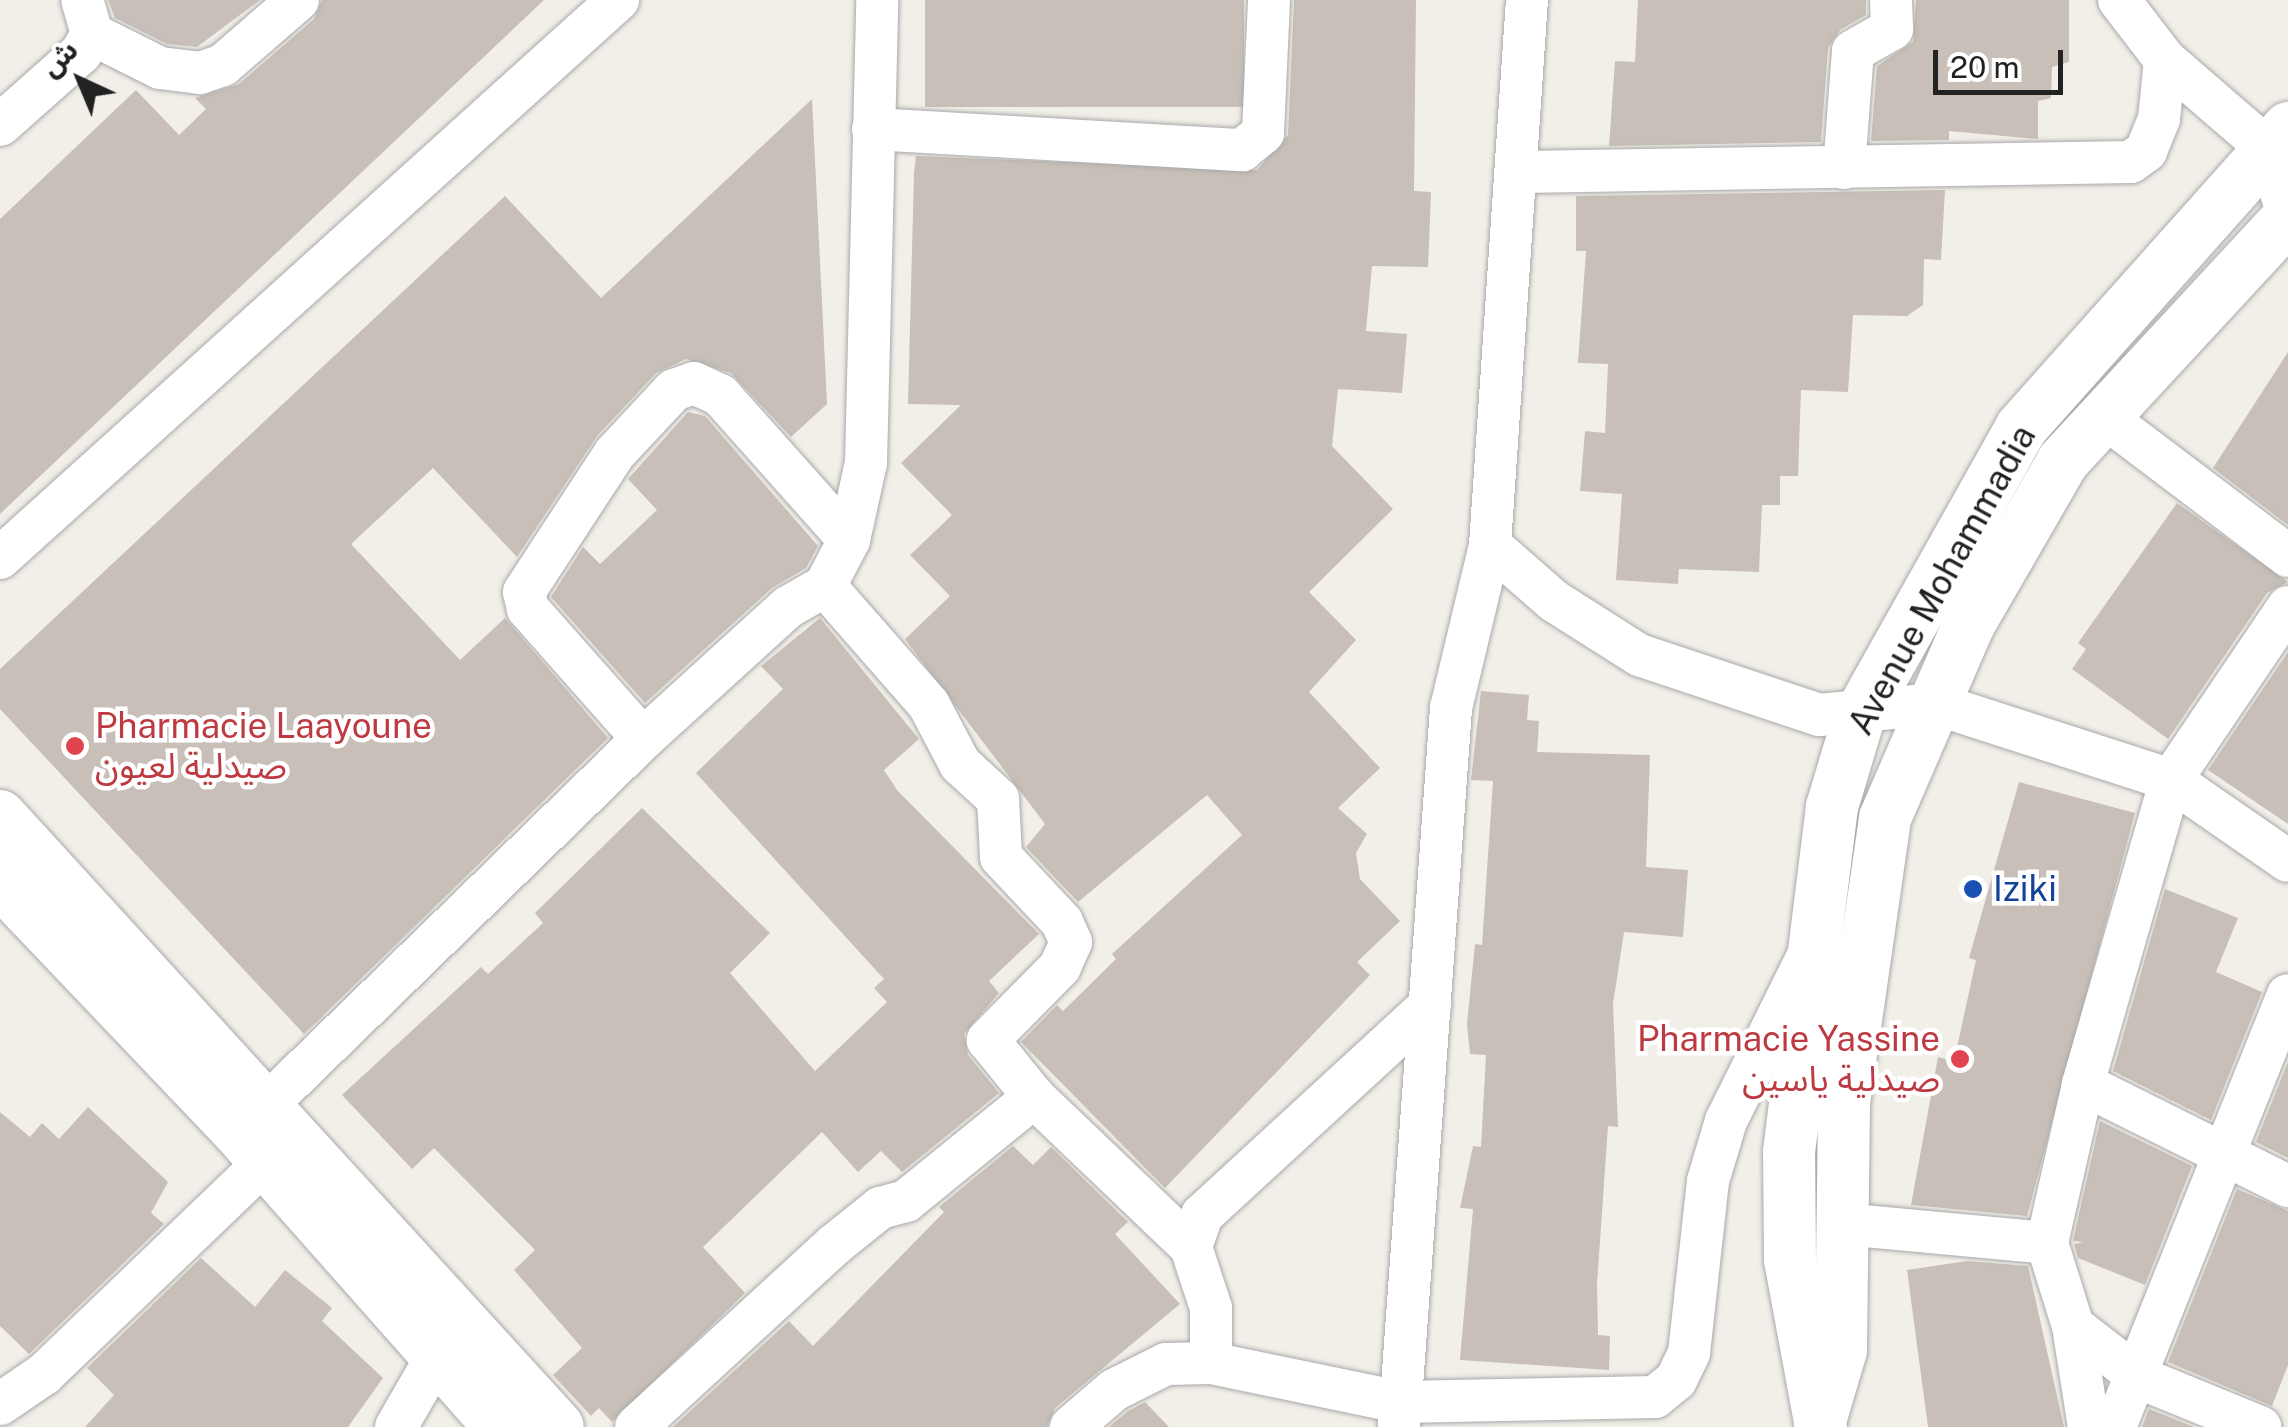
<!DOCTYPE html>
<meta charset="utf-8">
<style>
body{margin:0}
#map{position:relative;width:2288px;height:1427px;overflow:hidden;background:#f2efe9;font-family:"Public Sans","Noto Sans Arabic",sans-serif}
div>[style]{position:absolute}
[style*='--x']{left:calc(var(--x)*1px);top:calc(var(--y)*1px);width:calc(var(--w)*1px);rotate:calc(var(--a)*1deg)}
.building>*{inset:0;background:#c7bfb8;transform-origin:0 0}
.roads{filter:drop-shadow(0 0 2px #a9a9a9) drop-shadow(0 0 2px #a9a9a9)}
.minor>*{height:42px;margin:-21px;padding:0 21px;transform-origin:21px;border-radius:21px;background:#fff}
.tertiary>*{height:52px;margin:-26px;padding:0 26px;transform-origin:26px;border-radius:26px;background:#fff}
.dots>*{width:28px;height:28px;translate:-50% -50%;box-sizing:border-box;border:5px solid #fff;border-radius:50%}
span{translate:-50% -50%;white-space:nowrap;text-align:center;line-height:1.15;-webkit-text-stroke:9px #fff;paint-order:stroke}
.street-label{font-size:35px;color:#222}
.health-label{font-size:35px;color:#be3a42}
.left{translate:0 -50%;text-align:left}
.right{translate:-100% -50%;text-align:right}
.transit-label{font-size:35px;color:#164399}
.north{position:absolute;left:30px;top:30px;width:100px;height:100px;-webkit-text-stroke:8px #fff;paint-order:stroke;rotate:316deg;font-size:28px;font-weight:700;line-height:40px;text-align:center;color:#222}
.north::after{content:'';display:block;margin:auto;width:35px;height:45px;background:#222;clip-path:polygon(50% 0,100% 100%,50% 72%,0 100%)}
.scale{position:absolute;left:1933px;top:50px;width:130px;height:45px;box-sizing:border-box;border:5px solid #222;border-top:0;padding-left:12px;font-size:30px;line-height:35px;white-space:nowrap;color:#222;-webkit-text-stroke:8px #fff;paint-order:stroke}
</style>
<div id="map">
<div class="building">
<i style="clip-path:polygon(108px 0,260px 0,197px 47px,167px 44px,115px 18px)"></i>
<i style="clip-path:polygon(322px 0,544px 0,0 514px,0 219px,136px 90px,179px 135px,206px 109px,195px 98px,239px 84px,314px 19px)"></i>
<i style="left:925px;top:0;width:319px;height:107px"></i>
<i style="clip-path:polygon(1294px 0,1416px 0,1414px 191px,1431px 192px,1428px 267px,1372px 266px,1366px 331px,1407px 334px,1402px 393px,1338px 389px,1332px 446px,1393px 509px,1309px 592px,1356px 640px,1309px 692px,1380px 768px,1338px 808px,1367px 834px,1356px 853px,1360px 879px,1400px 921px,1357px 962px,1370px 975px,1165px 1188px,1021px 1042px,1057px 1005px,1063px 1011px,1116px 959px,1112px 954px,1242px 835px,1207px 795px,1078px 902px,1026px 847px,1045px 824px,905px 639px,950px 596px,910px 555px,952px 515px,901px 463px,961px 405px,908px 404px,914px 173px,916px 156px,1257px 170px,1288px 135px)"></i>
<i style="clip-path:polygon(1638px 0,1866px 0,1866px 15px,1840px 30px,1828px 48px,1821px 142px,1609px 146px,1615px 61px,1635px 62px)"></i>
<i style="clip-path:polygon(1916px 0,2069px 0,2069px 62px,2052px 67px,2051px 98px,2038px 101px,2038px 139px,1949px 131px,1949px 140px,1871px 141px,1877px 66px,1913px 42px)"></i>
<i style="clip-path:polygon(812px 99px,827px 404px,791px 437px,731px 373px,686px 359px,656px 373px,597px 436px,517px 557px,433px 468px,351px 544px,460px 660px,505px 618px,608px 738px,304px 1034px,0 709px,0 669px,505px 196px,601px 298px)"></i>
<i style="clip-path:polygon(1945px 190px,1941px 260px,1924px 259px,1923px 305px,1907px 316px,1853px 315px,1848px 392px,1801px 390px,1798px 476px,1780px 476px,1780px 505px,1762px 505px,1759px 572px,1679px 569px,1678px 584px,1616px 580px,1622px 494px,1580px 491px,1585px 431px,1605px 433px,1608px 364px,1578px 363px,1586px 251px,1576px 251px,1576px 196px)"></i>
<i style="clip-path:polygon(2288px 352px,2288px 525px,2213px 468px)"></i>
<i style="clip-path:polygon(688px 412px,705px 416px,818px 546px,806px 568px,772px 588px,645px 703px,551px 597px,583px 547px,600px 564px,657px 510px,628px 479px)"></i>
<i style="clip-path:polygon(2177px 503px,2288px 582px,2267px 593px,2168px 739px,2072px 669px,2086px 649px,2078px 643px)"></i>
<i style="clip-path:polygon(820px 618px,919px 739px,884px 770px,897px 790px,1039px 934px,989px 981px,999px 993px,964px 1034px,968px 1055px,999px 1093px,902px 1172px,881px 1151px,858px 1172px,822px 1132px,703px 1247px,745px 1293px,612px 1422px,599px 1408px,591px 1416px,553px 1375px,582px 1348px,514px 1270px,535px 1250px,434px 1148px,412px 1169px,342px 1095px,481px 967px,488px 974px,543px 923px,535px 913px,642px 808px,770px 933px,730px 973px,815px 1071px,887px 1002px,874px 988px,884px 979px,696px 773px,783px 689px,761px 666px)"></i>
<i style="clip-path:polygon(2288px 652px,2288px 824px,2208px 770px)"></i>
<i style="clip-path:polygon(1481px 691px,1529px 695px,1527px 720px,1539px 721px,1537px 752px,1650px 755px,1646px 867px,1688px 870px,1683px 937px,1624px 932px,1613px 1004px,1618px 1127px,1608px 1126px,1597px 1284px,1598px 1335px,1610px 1336px,1609px 1370px,1460px 1360px,1473px 1209px,1460px 1208px,1473px 1146px,1481px 1147px,1486px 1055px,1470px 1054px,1467px 1024px,1475px 944px,1482px 945px,1493px 781px,1471px 780px)"></i>
<i style="clip-path:polygon(2019px 782px,2135px 813px,2027px 1216px,1911px 1205px,1938px 1057px,1954px 1061px,1976px 960px,1969px 958px)"></i>
<i style="clip-path:polygon(2165px 889px,2238px 918px,2216px 972px,2262px 992px,2211px 1120px,2113px 1071px)"></i>
<i style="clip-path:polygon(2288px 1062px,2288px 1158px,2256px 1142px)"></i>
<i style="clip-path:polygon(88px 1107px,168px 1182px,151px 1213px,164px 1224px,29px 1354px,0 1326px,0 1112px,30px 1137px,42px 1123px,59px 1139px)"></i>
<i style="clip-path:polygon(2100px 1121px,2192px 1166px,2145px 1285px,2078px 1258px,2074px 1244px,2083px 1242px,2073px 1241px)"></i>
<i style="clip-path:polygon(1013px 1146px,1033px 1165px,1051px 1147px,1128px 1222px,1115px 1234px,1180px 1304px,1055px 1408px,1047px 1427px,673px 1427px,789px 1321px,813px 1346px,944px 1212px,939px 1207px)"></i>
<i style="clip-path:polygon(2237px 1189px,2288px 1211px,2288px 1365px,2272px 1406px,2168px 1362px)"></i>
<i style="clip-path:polygon(201px 1258px,255px 1307px,285px 1270px,332px 1308px,322px 1321px,383px 1378px,348px 1427px,85px 1427px,114px 1395px,87px 1368px)"></i>
<i style="clip-path:polygon(1967px 1261px,2028px 1266px,2064px 1427px,1928px 1427px,1907px 1270px)"></i>
<i style="clip-path:polygon(1145px 1402px,1169px 1427px,1109px 1427px,1128px 1411px)"></i>
<i style="clip-path:polygon(2149px 1409px,2194px 1427px,2142px 1427px)"></i>
</div>
<div class="roads">
<div class="minor">
<i style="--x:2119;--y:0;--w:76;--a:52.5"></i>
<i style="--x:2165;--y:60;--w:136;--a:40.8"></i>
<i style="--x:2268;--y:149;--w:70;--a:73.4"></i>
<i style="--x:92;--y:34;--w:76;--a:26.6"></i>
<i style="--x:160;--y:68;--w:40;--a:7.1"></i>
<i style="--x:200;--y:73;--w:24;--a:-19"></i>
<i style="--x:223;--y:65;--w:99;--a:-40.9"></i>
<i style="--x:0;--y:125;--w:108;--a:-41.6"></i>
<i style="--x:81;--y:53;--w:22;--a:-60"></i>
<i style="--x:92;--y:34;--w:35;--a:-106"></i>
<i style="--x:873;--y:129;--w:370;--a:3.3"></i>
<i style="--x:1242;--y:150;--w:27;--a:-39"></i>
<i style="--x:1263;--y:133;--w:133;--a:-87.4"></i>
<i style="--x:1844;--y:168;--w:117;--a:-85.6"></i>
<i style="--x:1853;--y:51;--w:45;--a:-29.4"></i>
<i style="--x:1892;--y:29;--w:29;--a:-92"></i>
<i style="--x:1521;--y:172;--w:610;--a:-0.94"></i>
<i style="--x:2131;--y:162;--w:19;--a:-36"></i>
<i style="--x:2146;--y:151;--w:35;--a:-68"></i>
<i style="--x:2159;--y:119;--w:59;--a:-84.2"></i>
<i style="--x:2103;--y:416;--w:232;--a:37.1"></i>
<i style="--x:1490;--y:545;--w:85;--a:41.2"></i>
<i style="--x:1554;--y:601;--w:101;--a:32.4"></i>
<i style="--x:1639;--y:655;--w:190;--a:18.4"></i>
<i style="--x:1819;--y:715;--w:118;--a:-5.4"></i>
<i style="--x:1936;--y:704;--w:247;--a:17.9"></i>
<i style="--x:2171;--y:780;--w:142;--a:34.7"></i>
<i style="--x:0;--y:558;--w:833;--a:-42.08"></i>
<i style="--x:825;--y:586;--w:158;--a:48.8"></i>
<i style="--x:929;--y:705;--w:67;--a:62.3"></i>
<i style="--x:960;--y:764;--w:52;--a:42.6"></i>
<i style="--x:998;--y:799;--w:58;--a:87"></i>
<i style="--x:1001;--y:857;--w:89;--a:46.8"></i>
<i style="--x:1062;--y:922;--w:22;--a:66"></i>
<i style="--x:1071;--y:942;--w:27;--a:114"></i>
<i style="--x:1060;--y:967;--w:103;--a:134.6"></i>
<i style="--x:988;--y:1040;--w:73;--a:51.1"></i>
<i style="--x:1034;--y:1097;--w:217;--a:43.7"></i>
<i style="--x:643;--y:739;--w:174;--a:-131.5"></i>
<i style="--x:528;--y:609;--w:17;--a:-103"></i>
<i style="--x:524;--y:592;--w:166;--a:-56.8"></i>
<i style="--x:615;--y:453;--w:86;--a:-46.9"></i>
<i style="--x:674;--y:390;--w:21;--a:-19"></i>
<i style="--x:694;--y:383;--w:29;--a:25"></i>
<i style="--x:720;--y:395;--w:194;--a:48.3"></i>
<i style="--x:2083;--y:1084;--w:229;--a:26.5"></i>
<i style="--x:244;--y:1127;--w:557;--a:-44.2"></i>
<i style="--x:643;--y:739;--w:196;--a:-42.3"></i>
<i style="--x:788;--y:607;--w:43;--a:-29.6"></i>
<i style="--x:825;--y:586;--w:52;--a:-62.4"></i>
<i style="--x:849;--y:540;--w:79;--a:-77.6"></i>
<i style="--x:866;--y:463;--w:463;--a:-88.6"></i>
<i style="--x:1843;--y:1224;--w:205;--a:5.3"></i>
<i style="--x:2047;--y:1243;--w:87;--a:72.6"></i>
<i style="--x:2073;--y:1326;--w:102;--a:81"></i>
<i style="--x:2047;--y:1243;--w:163;--a:-77.2"></i>
<i style="--x:2083;--y:1084;--w:316;--a:-73.9"></i>
<i style="--x:2171;--y:780;--w:209;--a:-55.9"></i>
<i style="--x:2073;--y:1326;--w:85;--a:37.8"></i>
<i style="--x:2140;--y:1378;--w:130;--a:22.2"></i>
<i style="--x:1211;--y:1363;--w:55;--a:-90"></i>
<i style="--x:1211;--y:1308;--w:64;--a:-108.2"></i>
<i style="--x:1191;--y:1247;--w:34;--a:-71"></i>
<i style="--x:1202;--y:1215;--w:310;--a:-42.6"></i>
<i style="--x:0;--y:1404;--w:53;--a:-34.3"></i>
<i style="--x:44;--y:1374;--w:306;--a:-43.8"></i>
<i style="--x:396;--y:1427;--w:82;--a:-60"></i>
<i style="--x:636;--y:1427;--w:269;--a:-42.6"></i>
<i style="--x:834;--y:1245;--w:59;--a:-38.8"></i>
<i style="--x:880;--y:1208;--w:27;--a:-15"></i>
<i style="--x:906;--y:1201;--w:165;--a:-39.1"></i>
<i style="--x:1071;--y:1427;--w:57;--a:-40.7"></i>
<i style="--x:1114;--y:1390;--w:58;--a:-26.6"></i>
<i style="--x:1166;--y:1364;--w:45;--a:-1.3"></i>
<i style="--x:1211;--y:1363;--w:193;--a:11.7"></i>
<i style="--x:1400;--y:1402;--w:255;--a:-1.1"></i>
<i style="--x:1655;--y:1397;--w:27;--a:-39"></i>
<i style="--x:1676;--y:1380;--w:30;--a:-64"></i>
<i style="--x:1689;--y:1353;--w:173;--a:-83.7"></i>
<i style="--x:1708;--y:1181;--w:63;--a:-73.3"></i>
<i style="--x:1726;--y:1121;--w:184;--a:-63.6"></i>
<i style="--x:1399;--y:1427;--w:721;--a:-85.86"></i>
<i style="--x:1451;--y:708;--w:168;--a:-76.5"></i>
<i style="--x:1490;--y:545;--w:546;--a:-86.12"></i>
<i style="--x:2115;--y:1427;--w:465;--a:-68.2"></i>
</div>
<div class="tertiary">
<i style="--x:0;--y:816;--w:827;--a:47.6"></i>
<i style="--x:0;--y:881;--w:347;--a:46.4"></i>
<i style="--x:239;--y:1132;--w:394;--a:48.5"></i>
<i style="--x:1820;--y:1421;--w:74;--a:-73.5"></i>
<i style="--x:1841;--y:1350;--w:247;--a:-89.3"></i>
<i style="--x:1844;--y:1103;--w:288;--a:-81.8"></i>
<i style="--x:1885;--y:818;--w:211;--a:-66.6"></i>
<i style="--x:1969;--y:624;--w:188;--a:-60"></i>
<i style="--x:2063;--y:461;--w:331;--a:-47.2"></i>
<i style="--x:1821;--y:1427;--w:170;--a:-100.5"></i>
<i style="--x:1790;--y:1260;--w:108;--a:-90.5"></i>
<i style="--x:1789;--y:1152;--w:348;--a:-82.9"></i>
<i style="--x:1832;--y:807;--w:94;--a:-73.3"></i>
<i style="--x:1859;--y:717;--w:331;--a:-60.7"></i>
<i style="--x:2021;--y:428;--w:402;--a:-48.3"></i>
</div>
</div>
<div class="dots">
<i style="left:75px;top:746px;background:#e0444e"></i>
<i style="left:1973px;top:889px;background:#1a4fb4"></i>
<i style="left:1960px;top:1059px;background:#e0444e"></i>
</div>
<div class="street-label">
<span style="left:1942px;top:580px;rotate:-61deg">Avenue Mohammadia</span>
</div>
<div class="health-label">
<span class="left" style="left:95px;top:746px">Pharmacie Laayoune<br>صيدلية لعيون</span>
<span class="right" style="left:1940px;top:1059px">Pharmacie Yassine<br>صيدلية ياسين</span>
</div>
<div class="transit-label">
<span class="left" style="left:1993px;top:889px">Iziki</span>
</div>
<div class="north">ش</div>
<div class="scale">20 m</div>
</div>
